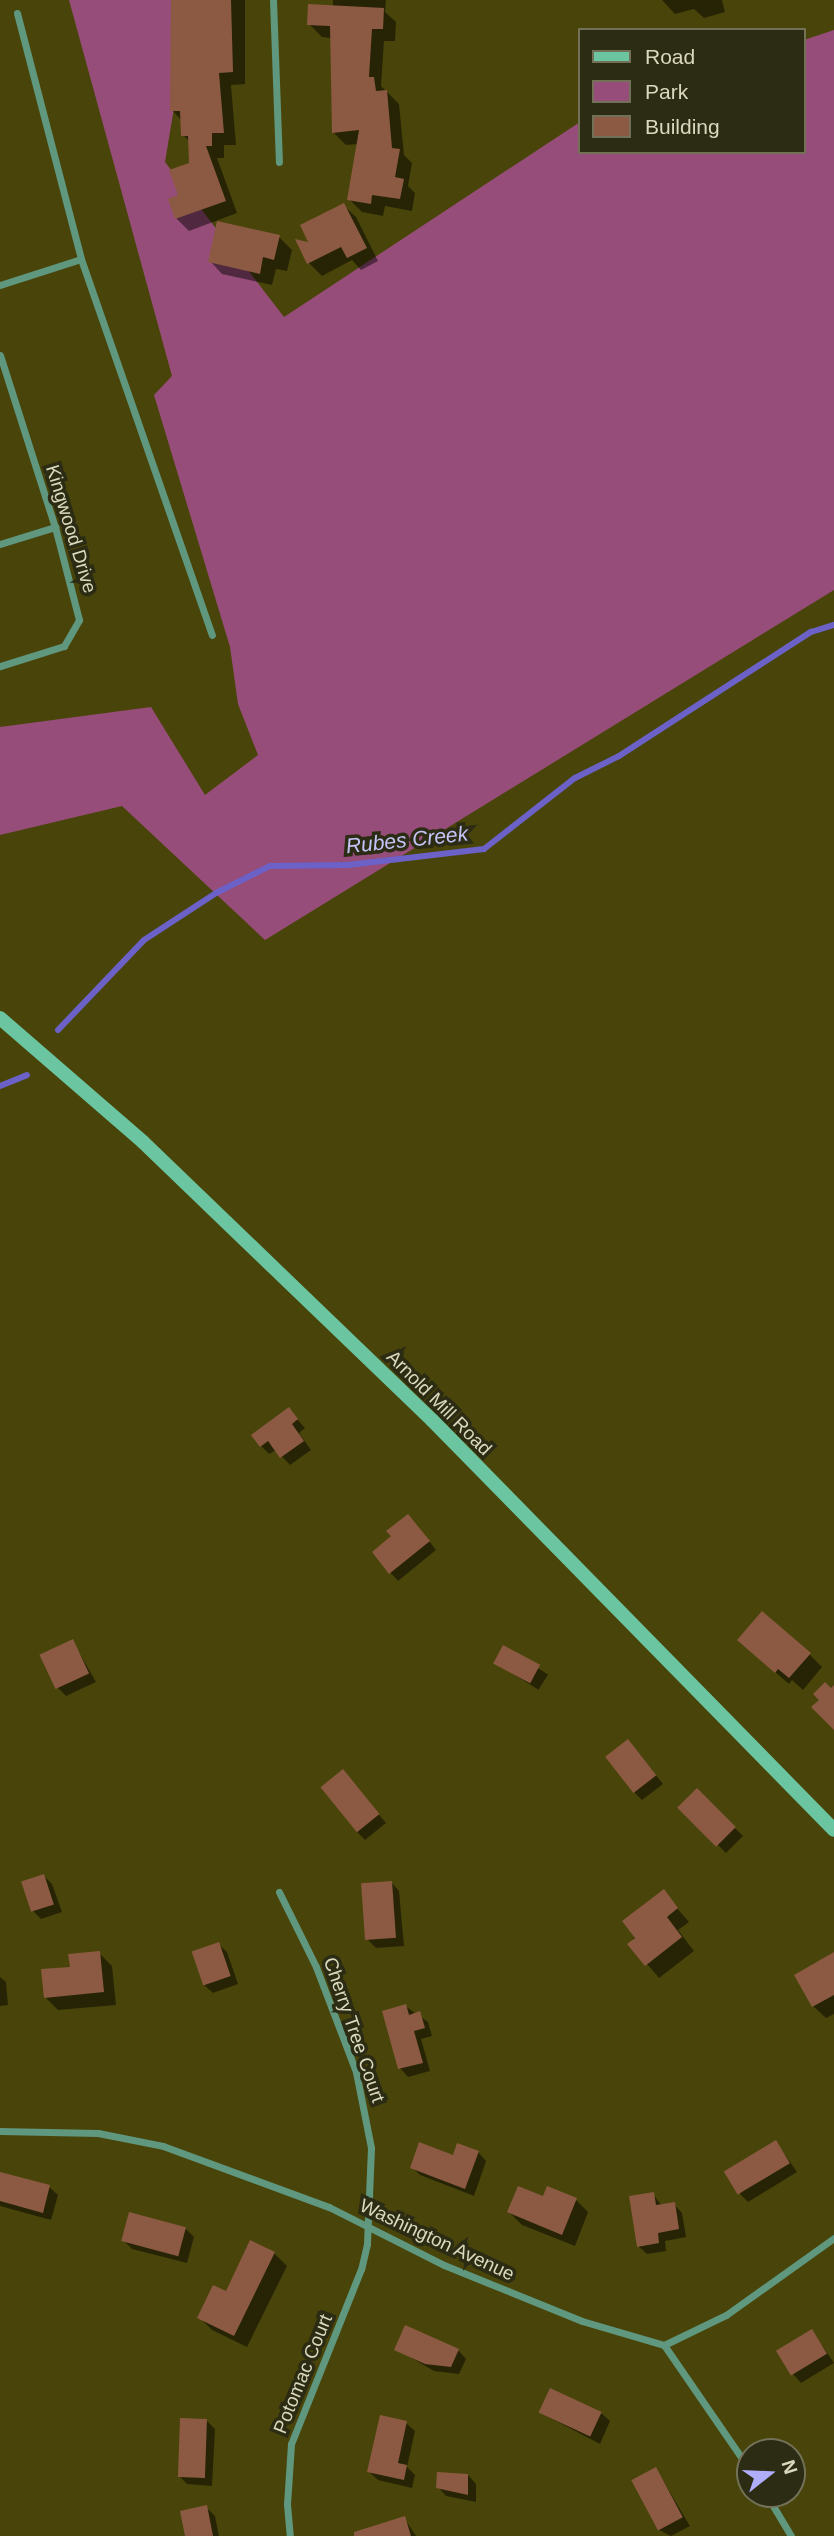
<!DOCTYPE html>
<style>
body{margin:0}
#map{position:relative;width:834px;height:2536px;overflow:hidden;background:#49450a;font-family:Helvetica,sans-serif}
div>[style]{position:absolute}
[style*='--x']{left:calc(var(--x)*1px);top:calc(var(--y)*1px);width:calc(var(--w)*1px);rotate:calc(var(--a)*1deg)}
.green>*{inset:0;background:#974d79}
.shadow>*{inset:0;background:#0007;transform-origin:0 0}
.stream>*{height:6px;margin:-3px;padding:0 3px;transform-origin:3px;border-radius:3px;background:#6c61c7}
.building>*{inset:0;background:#8c5a43;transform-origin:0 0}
.minor>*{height:7px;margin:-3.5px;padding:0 3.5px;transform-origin:3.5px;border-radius:3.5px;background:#60977f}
.secondary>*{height:14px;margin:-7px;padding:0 7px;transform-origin:7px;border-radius:7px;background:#6ac5a0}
span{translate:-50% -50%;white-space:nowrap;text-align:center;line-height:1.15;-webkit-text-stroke:7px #2c2b14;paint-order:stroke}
.street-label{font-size:19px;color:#dad9bd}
.water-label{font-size:21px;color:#c5c4f9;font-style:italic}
.legend{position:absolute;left:578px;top:28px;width:228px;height:126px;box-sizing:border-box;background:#2c2b14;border:2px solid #727158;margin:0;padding:9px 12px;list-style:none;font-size:21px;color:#dad9bd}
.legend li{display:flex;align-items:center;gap:14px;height:35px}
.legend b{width:35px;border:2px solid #727158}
.north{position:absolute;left:736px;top:2438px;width:70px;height:70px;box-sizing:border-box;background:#2c2b14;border:2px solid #727158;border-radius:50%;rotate:72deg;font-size:19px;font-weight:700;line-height:28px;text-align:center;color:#dad9bd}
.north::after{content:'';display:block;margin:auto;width:24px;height:32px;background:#b0aefa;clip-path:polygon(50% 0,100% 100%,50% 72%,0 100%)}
</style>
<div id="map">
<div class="green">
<i style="clip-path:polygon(69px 0,192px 0,165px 162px,284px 317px,580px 122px,580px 152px,804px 152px,804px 40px,834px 30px,834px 590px,265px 940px,122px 806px,0 835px,0 727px,151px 707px,205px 795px,258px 755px,238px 704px,230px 647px,154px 395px,172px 376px)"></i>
</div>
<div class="shadow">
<i style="clip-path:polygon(174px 0,245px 0,245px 84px,231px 85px,236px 145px,224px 145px,224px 158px,217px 158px,237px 213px,189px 231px,176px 218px,190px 164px,190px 142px,183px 135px,182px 121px,172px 110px)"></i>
<i style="clip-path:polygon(333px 0,386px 0,385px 12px,396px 22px,395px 41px,384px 41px,381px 86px,399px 104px,404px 155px,412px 163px,408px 186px,415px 193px,412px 211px,385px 206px,383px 216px,362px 212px,349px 199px,359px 144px,346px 145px,333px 132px,331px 38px,322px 37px,309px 24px,333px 7px)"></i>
<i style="clip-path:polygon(662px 0,722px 0,725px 12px,704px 18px,694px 9px,675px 14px)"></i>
<i style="clip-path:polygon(343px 205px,356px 217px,378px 261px,361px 270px,352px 260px,322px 276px,309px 263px,311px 244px)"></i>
<i style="clip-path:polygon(279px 237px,292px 250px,287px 271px,276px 269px,272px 285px,222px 274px,210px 261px)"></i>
<i style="clip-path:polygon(289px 1410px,305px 1428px,299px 1433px,311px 1450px,290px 1465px,276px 1450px,269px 1454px,261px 1446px)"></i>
<i style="clip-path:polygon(416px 1524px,436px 1550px,398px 1581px,390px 1572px,393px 1536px)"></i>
<i style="clip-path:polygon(73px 1642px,96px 1682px,66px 1696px,58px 1688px)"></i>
<i style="left:504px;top:1647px;width:52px;height:18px;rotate:32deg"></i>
<i style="clip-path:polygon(752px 1652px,809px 1654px,822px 1667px,803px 1690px,792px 1680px,789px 1684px)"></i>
<i style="clip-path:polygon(636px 1750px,663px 1784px,642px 1800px,634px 1792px)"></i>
<i style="clip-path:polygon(343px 1771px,386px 1823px,365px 1840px,357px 1832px)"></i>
<i style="left:697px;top:1790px;width:65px;height:24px;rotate:45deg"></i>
<i style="clip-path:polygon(44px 1876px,52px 1884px,62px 1912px,41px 1919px,33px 1911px)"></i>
<i style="clip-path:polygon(391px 1882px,399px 1891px,404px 1946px,376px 1948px,368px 1940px)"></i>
<i style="clip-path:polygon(663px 1892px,689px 1922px,678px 1930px,694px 1951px,659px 1978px,630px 1944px)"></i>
<i style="clip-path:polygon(218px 1944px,227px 1952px,238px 1984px,213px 1993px,204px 1985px)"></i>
<i style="clip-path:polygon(99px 1953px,112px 1966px,116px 2005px,58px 2010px,45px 1997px,72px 1968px)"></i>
<i style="clip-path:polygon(834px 1957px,834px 2014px,826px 2018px,813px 2006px)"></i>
<i style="clip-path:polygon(0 1977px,6px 1982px,8px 2005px,0 2006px)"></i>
<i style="clip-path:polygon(405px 2006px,428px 2022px,432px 2036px,421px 2039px,430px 2071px,408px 2077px,400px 2068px)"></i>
<i style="clip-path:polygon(776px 2142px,797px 2172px,748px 2202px,740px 2194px)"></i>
<i style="clip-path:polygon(478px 2152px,486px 2161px,474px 2196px,420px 2175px,412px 2167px)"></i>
<i style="clip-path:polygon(0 2174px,49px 2187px,58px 2195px,51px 2220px,0 2206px)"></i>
<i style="clip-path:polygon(653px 2194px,662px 2206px,674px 2204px,682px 2213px,686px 2237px,665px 2241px,666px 2251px,647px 2254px,638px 2246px)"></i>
<i style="clip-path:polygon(544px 2199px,576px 2200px,588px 2212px,575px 2246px,522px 2225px,509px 2212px)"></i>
<i style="clip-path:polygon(185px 2228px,194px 2237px,187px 2263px,132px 2249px,124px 2241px)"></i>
<i style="clip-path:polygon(274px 2253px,287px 2266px,247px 2347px,212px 2330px,199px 2317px)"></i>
<i style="clip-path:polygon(812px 2331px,834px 2363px,801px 2383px,793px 2374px)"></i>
<i style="clip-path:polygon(396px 2349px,458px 2350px,466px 2359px,459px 2374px,434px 2371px)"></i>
<i style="clip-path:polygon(541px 2413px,601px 2413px,610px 2421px,600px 2444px)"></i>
<i style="clip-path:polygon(207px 2421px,215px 2429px,212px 2486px,187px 2484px,179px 2476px)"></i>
<i style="clip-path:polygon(406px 2423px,415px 2431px,407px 2467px,415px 2475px,412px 2488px,378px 2480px,369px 2472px)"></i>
<i style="clip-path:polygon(656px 2469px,690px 2526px,671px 2536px,659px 2530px)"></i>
<i style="clip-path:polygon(468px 2475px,476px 2484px,476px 2502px,446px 2496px,438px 2487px)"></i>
<i style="clip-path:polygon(206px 2507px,215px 2516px,219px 2536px,187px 2536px)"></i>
<i style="clip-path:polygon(404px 2518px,416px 2536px,381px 2536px)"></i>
</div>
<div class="stream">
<i style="--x:58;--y:1030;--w:124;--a:-46.3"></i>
<i style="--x:144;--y:940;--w:86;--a:-33.1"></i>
<i style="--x:216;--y:893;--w:60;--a:-26.6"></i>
<i style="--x:270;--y:866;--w:78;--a:-0.7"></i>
<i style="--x:348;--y:865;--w:137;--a:-6.7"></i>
<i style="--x:484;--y:849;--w:115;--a:-38"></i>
<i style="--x:575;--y:778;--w:49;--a:-26.6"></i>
<i style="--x:619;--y:756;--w:229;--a:-32.9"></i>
<i style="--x:811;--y:632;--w:24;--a:-17"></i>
<i style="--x:0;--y:1086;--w:29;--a:-22"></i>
</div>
<div class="building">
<i style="clip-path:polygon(171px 0,231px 0,233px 72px,219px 73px,224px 133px,212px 133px,212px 146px,206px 146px,226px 201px,175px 219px,168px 199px,178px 195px,169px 170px,189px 163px,188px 136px,181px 136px,180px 111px,170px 111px)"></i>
<i style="clip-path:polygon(308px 4px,384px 8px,383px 29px,372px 29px,369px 77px,374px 77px,376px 91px,387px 90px,392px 148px,400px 149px,395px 177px,404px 179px,400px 199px,372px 195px,371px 204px,347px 200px,359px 130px,332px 133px,330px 26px,307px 25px)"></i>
<i style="clip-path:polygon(344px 203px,367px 248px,347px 258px,341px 247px,307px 264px,295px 239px,308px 242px,300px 225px)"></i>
<i style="clip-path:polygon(217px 221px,280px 235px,274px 260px,263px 257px,260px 274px,208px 262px)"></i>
<i style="clip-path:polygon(289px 1407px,298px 1419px,292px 1424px,304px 1441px,280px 1458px,268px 1441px,260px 1447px,251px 1435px)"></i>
<i style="clip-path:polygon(408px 1514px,430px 1541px,389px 1574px,372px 1552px,391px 1536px,386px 1531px)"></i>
<i style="clip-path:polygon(762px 1611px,811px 1653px,789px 1678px,778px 1669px,775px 1673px,737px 1640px)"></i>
<i style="left:73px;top:1639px;width:38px;height:37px;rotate:65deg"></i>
<i style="left:503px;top:1645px;width:42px;height:21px;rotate:28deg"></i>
<i style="clip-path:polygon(825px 1682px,831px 1688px,834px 1685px,834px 1730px,811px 1707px,819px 1700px,813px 1694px)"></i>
<i style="left:628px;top:1739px;width:46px;height:29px;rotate:52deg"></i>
<i style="left:343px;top:1769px;width:58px;height:29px;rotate:51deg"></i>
<i style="left:697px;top:1788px;width:55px;height:28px;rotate:45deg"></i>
<i style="left:44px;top:1874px;width:32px;height:24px;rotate:72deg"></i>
<i style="left:392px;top:1881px;width:57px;height:31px;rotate:86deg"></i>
<i style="clip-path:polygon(664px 1889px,678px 1908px,667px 1917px,682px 1937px,645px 1966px,627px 1944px,635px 1938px,622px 1921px)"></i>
<i style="left:219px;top:1942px;width:36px;height:29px;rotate:71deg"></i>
<i style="clip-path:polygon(100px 1951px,104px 1992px,44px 1998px,41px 1969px,70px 1967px,68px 1954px)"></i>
<i style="clip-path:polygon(834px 1952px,834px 1995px,812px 2007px,794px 1975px)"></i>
<i style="clip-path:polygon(406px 2004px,409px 2015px,420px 2011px,425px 2028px,414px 2031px,423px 2063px,398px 2069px,382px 2011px)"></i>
<i style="left:776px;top:2140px;width:27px;height:61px;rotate:59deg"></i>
<i style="clip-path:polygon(419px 2142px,453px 2155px,457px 2143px,479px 2151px,465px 2189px,410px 2168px)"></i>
<i style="clip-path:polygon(0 2172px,50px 2185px,43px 2213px,0 2201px)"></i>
<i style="clip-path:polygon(518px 2186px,543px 2196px,547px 2186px,577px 2198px,562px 2235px,507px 2212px)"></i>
<i style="clip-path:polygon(654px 2192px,656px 2205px,675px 2202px,679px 2229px,658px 2233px,659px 2243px,637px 2247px,629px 2196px)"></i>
<i style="left:129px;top:2212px;width:59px;height:30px;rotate:15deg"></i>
<i style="clip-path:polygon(250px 2240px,275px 2252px,234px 2336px,197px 2318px,213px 2285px,226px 2291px)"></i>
<i style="clip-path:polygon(405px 2325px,459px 2349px,451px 2367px,425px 2364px,394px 2350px)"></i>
<i style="left:812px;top:2329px;width:29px;height:42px;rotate:59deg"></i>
<i style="left:550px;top:2388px;width:57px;height:27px;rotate:25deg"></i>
<i style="clip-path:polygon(380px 2415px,407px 2421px,398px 2463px,407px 2465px,404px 2480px,367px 2472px)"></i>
<i style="left:180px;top:2418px;width:27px;height:59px;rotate:2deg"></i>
<i style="left:656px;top:2467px;width:57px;height:28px;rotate:62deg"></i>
<i style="clip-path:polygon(437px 2472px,468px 2474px,468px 2495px,436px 2488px)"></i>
<i style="clip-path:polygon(207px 2505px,213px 2536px,185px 2536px,180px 2511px)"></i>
<i style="clip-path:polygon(405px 2516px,411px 2536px,354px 2536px,354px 2532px)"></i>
</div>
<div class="minor">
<i style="--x:273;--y:0;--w:162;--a:87.9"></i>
<i style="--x:17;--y:13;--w:254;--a:75.4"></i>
<i style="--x:81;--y:259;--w:398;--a:70.8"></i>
<i style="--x:0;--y:285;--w:85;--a:-17.8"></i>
<i style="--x:0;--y:355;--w:181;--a:72.3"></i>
<i style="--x:55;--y:527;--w:96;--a:75.5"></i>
<i style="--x:79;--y:620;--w:30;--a:120"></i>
<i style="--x:64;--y:646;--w:67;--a:162.6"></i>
<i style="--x:0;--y:544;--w:58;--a:-17.2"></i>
<i style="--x:279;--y:1892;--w:84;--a:63.7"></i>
<i style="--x:316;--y:1967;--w:112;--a:69.1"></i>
<i style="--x:356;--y:2072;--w:77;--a:78.8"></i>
<i style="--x:371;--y:2148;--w:96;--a:92.4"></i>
<i style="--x:367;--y:2244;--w:26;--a:103"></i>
<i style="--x:361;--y:2269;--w:188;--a:111.8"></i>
<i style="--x:291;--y:2444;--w:60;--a:93.8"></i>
<i style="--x:287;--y:2504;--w:32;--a:85"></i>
<i style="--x:0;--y:2131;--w:98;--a:1.2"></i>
<i style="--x:98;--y:2133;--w:66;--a:11.3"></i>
<i style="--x:163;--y:2146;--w:177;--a:20.2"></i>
<i style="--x:329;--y:2207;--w:129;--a:26.8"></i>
<i style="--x:444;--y:2265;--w:149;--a:22.1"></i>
<i style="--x:582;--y:2321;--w:85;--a:16.3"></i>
<i style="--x:664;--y:2345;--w:69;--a:-25.8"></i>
<i style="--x:726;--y:2315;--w:133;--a:-35.5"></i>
<i style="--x:664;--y:2345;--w:152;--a:55.5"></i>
<i style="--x:766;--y:2494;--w:49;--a:59.2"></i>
</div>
<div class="secondary">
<i style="--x:0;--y:1018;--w:189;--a:40.9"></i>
<i style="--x:143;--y:1142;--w:401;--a:43.9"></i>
<i style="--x:432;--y:1420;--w:574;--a:45.56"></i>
</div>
<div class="street-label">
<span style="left:71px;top:529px;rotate:73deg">Kingwood Drive</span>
<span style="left:439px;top:1403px;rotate:45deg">Arnold Mill Road</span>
<span style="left:354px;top:2030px;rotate:71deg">Cherry Tree Court</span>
<span style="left:437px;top:2240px;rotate:25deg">Washington Avenue</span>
<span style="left:303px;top:2374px;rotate:-68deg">Potomac Court</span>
</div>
<div class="water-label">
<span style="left:407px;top:840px;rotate:-6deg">Rubes Creek</span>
</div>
<ul class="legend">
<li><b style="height:9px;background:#6ac5a0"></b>Road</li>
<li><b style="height:19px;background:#974d79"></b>Park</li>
<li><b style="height:19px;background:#8c5a43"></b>Building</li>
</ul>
<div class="north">N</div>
</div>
